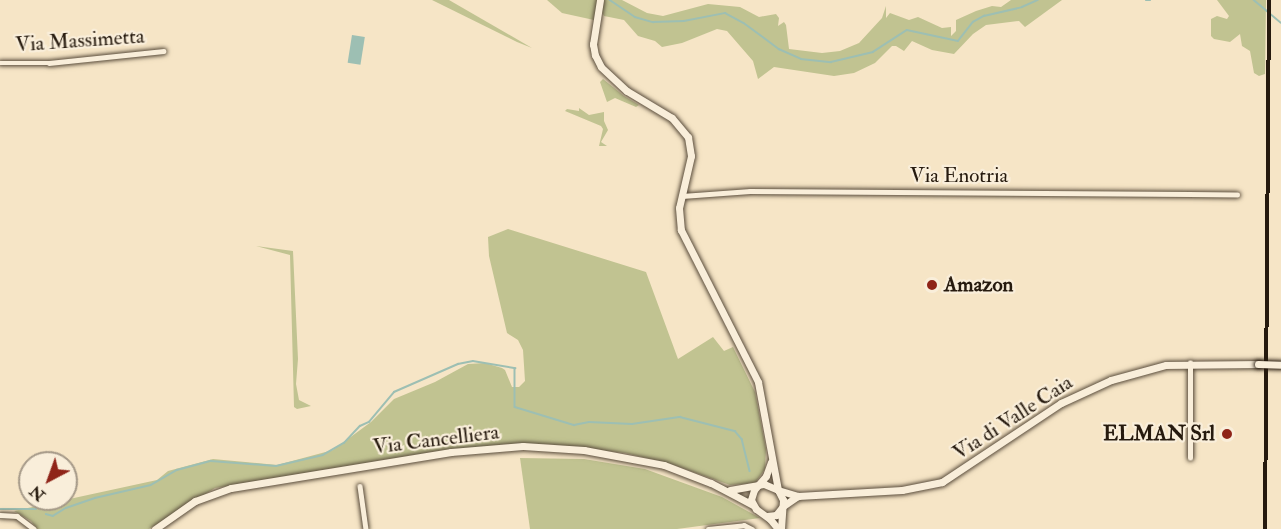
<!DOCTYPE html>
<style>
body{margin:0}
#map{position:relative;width:1281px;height:529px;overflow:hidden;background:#f6e5c6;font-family:"IM FELL Double Pica",serif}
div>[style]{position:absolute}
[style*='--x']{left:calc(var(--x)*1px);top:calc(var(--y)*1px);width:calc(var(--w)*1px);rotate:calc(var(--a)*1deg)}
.green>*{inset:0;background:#c1c391}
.water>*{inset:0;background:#9dbfb3;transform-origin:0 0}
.stream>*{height:1.5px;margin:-0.75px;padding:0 0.75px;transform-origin:0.75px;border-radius:0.75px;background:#9dbfb3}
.roads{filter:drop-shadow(0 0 2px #5a4d3c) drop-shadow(0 0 2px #5a4d3c)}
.street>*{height:4.5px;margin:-2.25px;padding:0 2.25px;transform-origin:2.25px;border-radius:2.25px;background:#f9eeda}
.secondary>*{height:7px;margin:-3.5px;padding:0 3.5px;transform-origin:3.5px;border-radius:3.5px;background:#f9eeda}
.rail>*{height:4px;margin-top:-2px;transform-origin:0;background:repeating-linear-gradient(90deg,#f9eeda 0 4.5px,#261a0e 0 9px);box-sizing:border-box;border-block:2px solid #261a0e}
.bridges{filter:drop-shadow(0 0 2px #261a0e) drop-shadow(0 0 2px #261a0e)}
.secondary-bridge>*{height:7px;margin:-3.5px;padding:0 3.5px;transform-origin:3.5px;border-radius:3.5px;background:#f9eeda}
.dots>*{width:16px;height:16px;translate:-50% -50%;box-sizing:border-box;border:3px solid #f9eeda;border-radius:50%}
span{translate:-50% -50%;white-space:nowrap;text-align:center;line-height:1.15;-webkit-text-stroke:4.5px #f9eeda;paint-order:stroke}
.street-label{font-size:21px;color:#261a0e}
.poi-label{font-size:21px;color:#261a0e;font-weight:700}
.left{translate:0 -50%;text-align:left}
.right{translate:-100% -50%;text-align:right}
.north{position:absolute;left:18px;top:451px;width:60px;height:60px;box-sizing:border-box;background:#f9eeda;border:2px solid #a59988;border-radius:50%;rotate:221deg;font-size:16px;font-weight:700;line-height:24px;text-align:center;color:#261a0e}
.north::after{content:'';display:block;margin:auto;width:21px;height:27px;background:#8f2418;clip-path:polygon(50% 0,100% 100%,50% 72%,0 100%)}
</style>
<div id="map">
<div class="green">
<i style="clip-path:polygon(432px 0,449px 0,532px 48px,517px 42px)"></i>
<i style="clip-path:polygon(547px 0,598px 0,594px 20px,562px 13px)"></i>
<i style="clip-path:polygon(603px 0,622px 0,647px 13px,663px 16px,708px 4px,740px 7px,759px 17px,776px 14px,779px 18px,778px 26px,784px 22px,786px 25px,789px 49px,822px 53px,840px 51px,859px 43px,882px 18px,886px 6px,886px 18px,890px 13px,909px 20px,918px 17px,942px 28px,951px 27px,951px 36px,956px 31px,956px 20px,976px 11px,992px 6px,1001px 7px,1011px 0,1062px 0,1025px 27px,1019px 21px,986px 25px,973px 34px,954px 54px,932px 50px,912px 41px,904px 51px,896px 46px,892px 46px,875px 63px,854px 73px,834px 76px,774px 67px,758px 79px,753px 61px,727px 31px,717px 29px,682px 43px,662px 47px,655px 41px,638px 36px,624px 20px,604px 16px,601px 10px)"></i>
<i style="clip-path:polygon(1217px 0,1266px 0,1265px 74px,1259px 76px,1254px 73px,1250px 51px,1242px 46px,1240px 34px,1230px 42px,1214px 39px,1211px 36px,1211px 19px,1217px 16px,1227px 19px,1229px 16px)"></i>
<i style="clip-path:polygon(603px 79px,624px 96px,639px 105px,636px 107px,615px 98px,607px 102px,600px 82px)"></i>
<i style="clip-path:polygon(579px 108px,589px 115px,604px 112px,604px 121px,608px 130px,601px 142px,607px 146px,599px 146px,603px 129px,601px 126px,565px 111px,567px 109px,579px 111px)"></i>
<i style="clip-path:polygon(508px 229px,646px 272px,678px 359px,713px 337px,724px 351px,733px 347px,755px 392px,766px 449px,765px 469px,755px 483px,730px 485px,668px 463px,625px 453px,546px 444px,508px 444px,431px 452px,215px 488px,149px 529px,37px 529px,31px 521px,14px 511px,157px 480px,168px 471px,213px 459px,277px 465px,333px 450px,371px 422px,394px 399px,435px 382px,468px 364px,485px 363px,502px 368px,505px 370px,512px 387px,519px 387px,525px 381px,523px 350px,518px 340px,507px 333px,489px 256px,488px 237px)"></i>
<i style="clip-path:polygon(256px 246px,293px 251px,298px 359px,296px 384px,299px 400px,311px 406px,297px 409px,294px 407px,290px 255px)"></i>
<i style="clip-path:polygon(520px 458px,584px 459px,645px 469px,722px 497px,760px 518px,677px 529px,530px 529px)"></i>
</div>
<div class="water">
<i style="left:352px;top:35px;width:13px;height:28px;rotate:9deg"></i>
</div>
<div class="stream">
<i style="--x:610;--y:0;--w:30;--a:34"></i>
<i style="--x:635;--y:17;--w:19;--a:16"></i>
<i style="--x:653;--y:22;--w:31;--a:-2"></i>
<i style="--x:684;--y:21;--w:42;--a:-11"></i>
<i style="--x:725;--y:13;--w:21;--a:28"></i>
<i style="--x:744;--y:23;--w:44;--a:36.6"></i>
<i style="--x:779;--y:49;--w:24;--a:24"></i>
<i style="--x:801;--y:59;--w:30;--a:6"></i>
<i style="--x:831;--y:62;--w:43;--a:-13.4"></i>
<i style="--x:873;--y:52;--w:40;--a:-32.9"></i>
<i style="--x:907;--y:30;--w:52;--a:12.2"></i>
<i style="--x:958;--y:41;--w:24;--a:-52"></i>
<i style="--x:973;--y:22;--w:13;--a:-29"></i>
<i style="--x:984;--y:16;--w:39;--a:-13"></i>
<i style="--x:1022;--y:7;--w:17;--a:-24"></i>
<i style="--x:1146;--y:0;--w:4;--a:0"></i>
<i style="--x:1254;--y:0;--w:35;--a:40"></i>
<i style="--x:0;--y:509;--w:36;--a:0"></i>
<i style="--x:46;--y:514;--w:7;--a:16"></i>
<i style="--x:53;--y:516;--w:15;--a:-32"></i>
<i style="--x:66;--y:508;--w:31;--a:-19"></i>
<i style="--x:95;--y:498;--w:57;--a:-13.1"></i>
<i style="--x:151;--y:485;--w:30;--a:-30"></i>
<i style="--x:177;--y:470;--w:35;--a:-15"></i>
<i style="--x:211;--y:461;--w:65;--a:4.4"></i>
<i style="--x:276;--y:466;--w:48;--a:-13.2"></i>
<i style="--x:323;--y:455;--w:24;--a:-30"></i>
<i style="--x:344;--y:443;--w:23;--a:-47"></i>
<i style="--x:360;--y:426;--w:10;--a:-24"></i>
<i style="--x:369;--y:422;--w:39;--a:-50"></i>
<i style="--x:394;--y:392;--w:70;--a:-23.6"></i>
<i style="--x:458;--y:364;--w:15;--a:-11"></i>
<i style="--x:473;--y:361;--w:43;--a:9.5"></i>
<i style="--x:515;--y:368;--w:39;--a:90"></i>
<i style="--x:515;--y:407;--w:62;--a:17"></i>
<i style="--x:574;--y:425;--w:15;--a:-11"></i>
<i style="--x:589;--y:422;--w:43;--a:2.7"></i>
<i style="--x:632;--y:424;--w:49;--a:-8.3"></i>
<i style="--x:680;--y:417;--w:57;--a:14.3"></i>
<i style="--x:735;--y:431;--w:11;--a:49"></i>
<i style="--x:742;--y:439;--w:33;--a:76"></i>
</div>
<div class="roads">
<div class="street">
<i style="--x:0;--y:63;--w:49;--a:0"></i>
<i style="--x:49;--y:63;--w:115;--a:-6"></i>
<i style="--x:682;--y:196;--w:68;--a:-4.2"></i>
<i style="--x:750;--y:191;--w:487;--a:0.4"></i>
<i style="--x:1190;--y:458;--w:95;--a:-90"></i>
<i style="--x:360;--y:486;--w:43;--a:82.1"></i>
<i style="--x:0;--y:515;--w:17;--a:3"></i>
<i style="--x:17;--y:516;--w:21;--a:37"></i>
<i style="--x:708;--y:529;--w:36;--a:-6"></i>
<i style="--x:744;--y:525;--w:9;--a:27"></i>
</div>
<div class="secondary">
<i style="--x:600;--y:0;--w:45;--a:99"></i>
<i style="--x:593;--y:44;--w:11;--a:80"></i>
<i style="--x:595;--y:55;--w:13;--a:63"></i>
<i style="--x:601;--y:67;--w:35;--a:43"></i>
<i style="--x:627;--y:91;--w:52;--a:31"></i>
<i style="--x:672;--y:118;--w:25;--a:50"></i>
<i style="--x:688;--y:137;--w:19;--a:81"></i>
<i style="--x:691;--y:156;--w:53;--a:103"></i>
<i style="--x:679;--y:208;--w:22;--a:85"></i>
<i style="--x:681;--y:230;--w:170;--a:63.1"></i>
<i style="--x:758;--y:382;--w:110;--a:79.5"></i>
<i style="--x:771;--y:462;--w:15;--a:110"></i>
<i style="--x:766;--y:476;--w:18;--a:131"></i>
<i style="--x:754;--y:490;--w:10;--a:107"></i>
<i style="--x:751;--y:500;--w:10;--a:61"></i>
<i style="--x:756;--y:509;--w:17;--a:36"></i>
<i style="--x:770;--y:519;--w:13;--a:51"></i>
<i style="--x:730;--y:490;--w:35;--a:-10"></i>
<i style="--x:764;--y:484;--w:15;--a:23"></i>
<i style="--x:778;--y:490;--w:11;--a:63"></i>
<i style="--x:783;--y:500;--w:29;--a:94"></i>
<i style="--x:778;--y:490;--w:21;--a:17"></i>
<i style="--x:798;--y:496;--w:104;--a:-3.3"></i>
<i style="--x:902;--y:490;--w:41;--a:-11.3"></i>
<i style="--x:942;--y:482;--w:143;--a:-33.6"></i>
<i style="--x:1061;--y:403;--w:55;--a:-24.7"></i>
<i style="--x:1111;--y:380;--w:57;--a:-15.3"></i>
<i style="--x:1166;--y:365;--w:92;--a:-0.6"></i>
<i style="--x:767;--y:516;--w:9;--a:-6"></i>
<i style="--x:776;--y:515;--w:11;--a:-52"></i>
<i style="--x:783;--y:506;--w:18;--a:-34"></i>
<i style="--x:155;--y:529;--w:49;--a:-35"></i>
<i style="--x:195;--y:501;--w:38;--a:-20"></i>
<i style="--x:231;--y:488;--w:223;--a:-9.3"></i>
<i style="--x:451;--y:452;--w:72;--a:-4.8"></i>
<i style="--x:523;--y:446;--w:61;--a:3.8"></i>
<i style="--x:584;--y:450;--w:81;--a:10.6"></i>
<i style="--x:664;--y:465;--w:50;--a:21"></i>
<i style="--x:711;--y:483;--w:47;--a:27.6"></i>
</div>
</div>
<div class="rail">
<i style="--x:1265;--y:529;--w:529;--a:-89.57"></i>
</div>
<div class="bridges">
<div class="secondary-bridge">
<i style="--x:1258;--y:364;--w:23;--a:2"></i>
</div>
</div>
<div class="dots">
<i style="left:932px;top:285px;background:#8f2418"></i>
<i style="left:1227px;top:434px;background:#8f2418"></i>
</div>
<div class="street-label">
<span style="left:80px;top:41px;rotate:-4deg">Via Massimetta</span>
<span style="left:959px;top:176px">Via Enotria</span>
<span style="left:1013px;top:418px;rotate:-33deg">Via di Valle Caia</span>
<span style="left:436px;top:440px;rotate:-7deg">Via Cancelliera</span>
</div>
<div class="poi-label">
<span class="left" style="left:944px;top:285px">Amazon</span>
<span class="right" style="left:1215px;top:434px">ELMAN Srl</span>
</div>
<div class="north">N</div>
</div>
